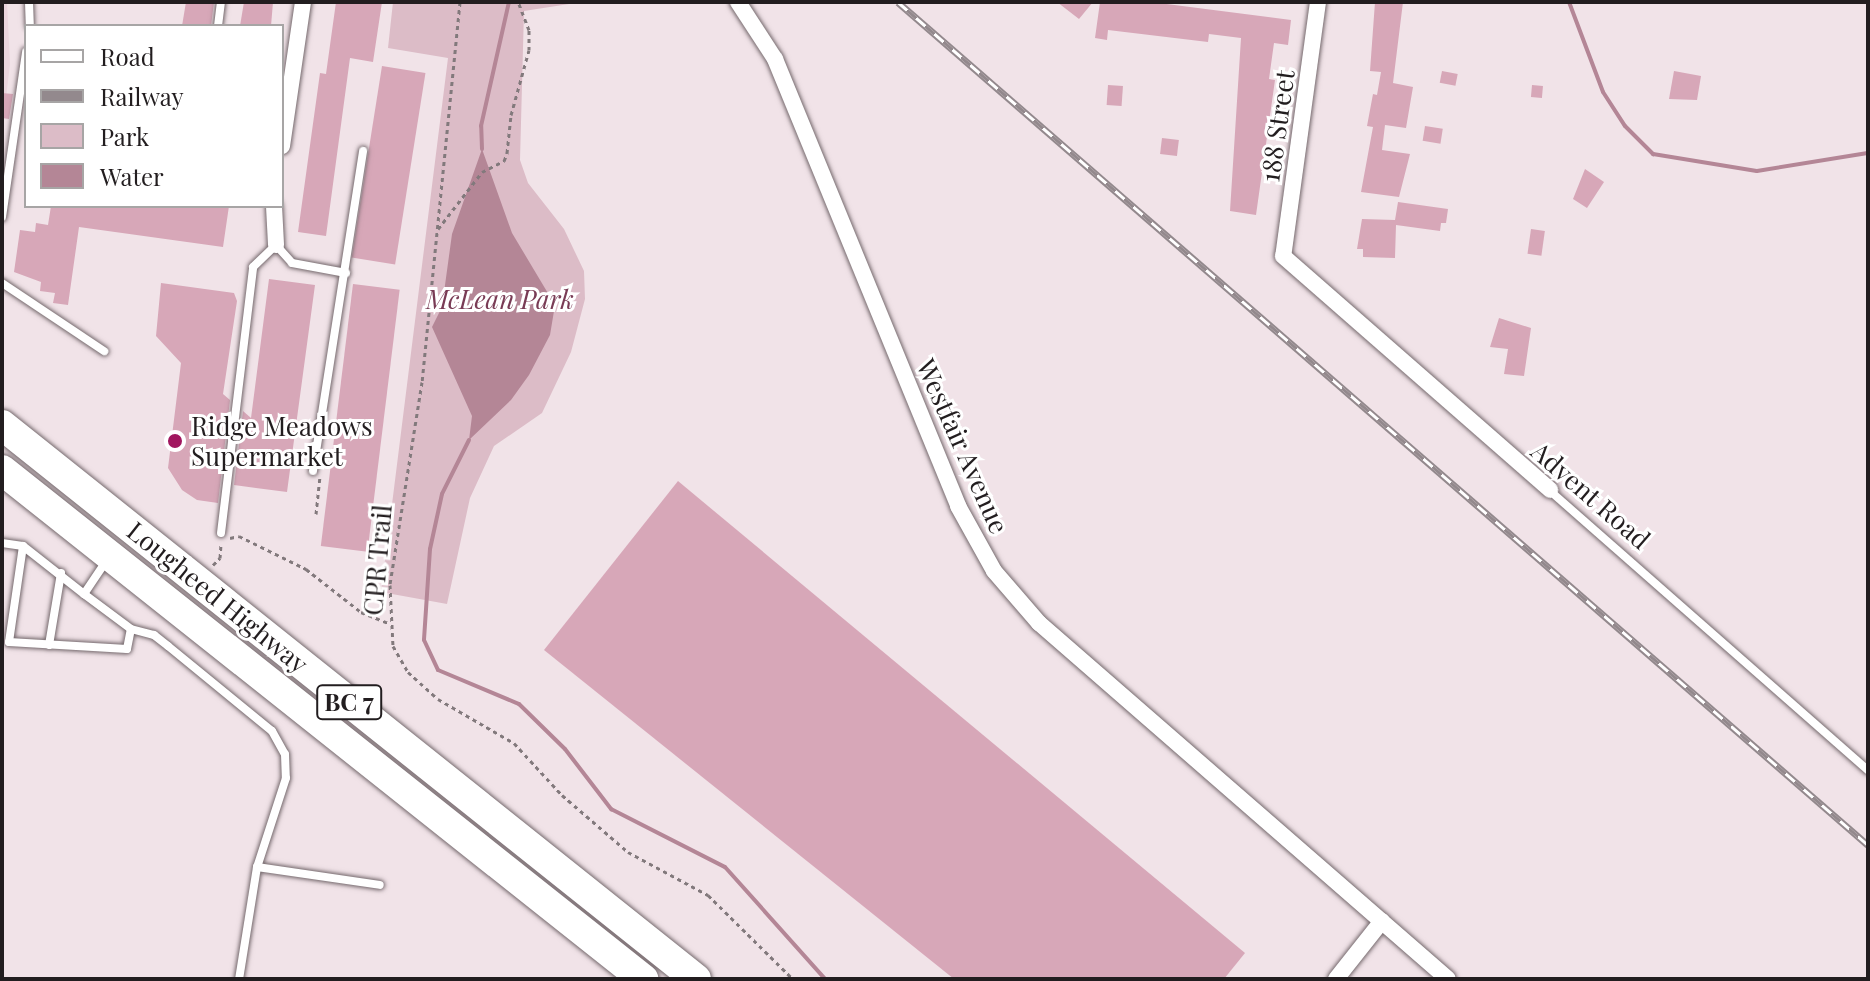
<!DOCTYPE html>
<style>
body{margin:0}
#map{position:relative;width:1870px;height:981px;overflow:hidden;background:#f1e3e8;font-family:"Playfair Display",serif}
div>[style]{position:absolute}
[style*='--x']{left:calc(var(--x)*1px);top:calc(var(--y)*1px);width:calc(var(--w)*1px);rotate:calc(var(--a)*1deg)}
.built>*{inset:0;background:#ebd5dd}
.green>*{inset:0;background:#dcbcc7}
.water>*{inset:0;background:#b48696}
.stream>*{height:4px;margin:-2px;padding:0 2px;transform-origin:2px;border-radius:2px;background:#b48696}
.building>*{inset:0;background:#d7a7b8;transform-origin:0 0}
.path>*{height:3px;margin-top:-1.5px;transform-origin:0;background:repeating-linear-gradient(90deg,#82797c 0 4px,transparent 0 8px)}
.roads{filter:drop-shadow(0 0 2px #75696d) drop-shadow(0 0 2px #75696d)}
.lane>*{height:8px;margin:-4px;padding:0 4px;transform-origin:4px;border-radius:4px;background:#fff}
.street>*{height:16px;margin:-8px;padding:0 8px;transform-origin:8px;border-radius:8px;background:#fff}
.highway>*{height:30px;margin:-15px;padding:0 15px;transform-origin:15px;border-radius:15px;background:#fff}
.rail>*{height:7px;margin-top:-3.5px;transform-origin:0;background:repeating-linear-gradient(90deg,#fff 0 12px,#93898d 0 24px);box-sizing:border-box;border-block:2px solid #93898d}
.dots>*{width:22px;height:22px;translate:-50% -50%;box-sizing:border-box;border:4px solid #fff;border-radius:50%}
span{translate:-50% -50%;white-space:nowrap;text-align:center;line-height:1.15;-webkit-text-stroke:6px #fff;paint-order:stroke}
.shield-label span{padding:2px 6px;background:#fff;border:2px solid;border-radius:6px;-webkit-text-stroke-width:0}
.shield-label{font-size:24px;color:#221d1f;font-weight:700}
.street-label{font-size:26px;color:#221d1f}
.park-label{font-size:26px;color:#793b55;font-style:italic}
.poi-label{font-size:26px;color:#221d1f}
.left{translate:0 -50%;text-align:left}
.frame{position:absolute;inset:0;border:4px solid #221d1f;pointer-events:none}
.legend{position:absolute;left:24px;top:24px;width:260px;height:184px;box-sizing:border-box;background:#fff;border:2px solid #a7a5a5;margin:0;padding:10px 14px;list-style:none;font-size:24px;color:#221d1f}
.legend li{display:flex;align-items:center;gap:16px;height:40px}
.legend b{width:40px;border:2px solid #a7a5a5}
</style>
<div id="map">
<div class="built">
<i style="clip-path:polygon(2px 2px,7px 2px,10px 64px,2px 131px)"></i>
</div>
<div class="green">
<i style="clip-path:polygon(393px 2px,582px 2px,524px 11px,520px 160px,528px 183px,564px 229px,584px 271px,585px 299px,571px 352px,542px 413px,494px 446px,470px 498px,447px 604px,381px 592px,448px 58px,388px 48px)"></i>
</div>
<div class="water">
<i style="clip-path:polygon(482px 149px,512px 233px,555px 305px,550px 335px,529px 375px,511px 400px,469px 440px,472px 416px,432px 327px,442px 307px,452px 234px)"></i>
</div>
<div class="stream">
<i style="--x:1569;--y:2;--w:96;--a:69.3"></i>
<i style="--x:1603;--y:92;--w:40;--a:57.1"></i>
<i style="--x:1625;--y:126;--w:40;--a:45"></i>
<i style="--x:1653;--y:154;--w:105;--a:9.3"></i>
<i style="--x:1757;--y:171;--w:112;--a:-9.2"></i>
<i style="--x:482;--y:149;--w:23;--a:-92"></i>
<i style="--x:481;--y:126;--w:127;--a:-77.3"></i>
<i style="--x:469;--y:440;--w:60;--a:116.6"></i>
<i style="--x:442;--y:494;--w:56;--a:102.3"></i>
<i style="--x:430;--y:549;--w:91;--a:93.8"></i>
<i style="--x:424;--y:640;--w:33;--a:65"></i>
<i style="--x:438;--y:670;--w:88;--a:22.8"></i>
<i style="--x:519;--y:704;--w:64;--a:44.4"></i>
<i style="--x:565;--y:749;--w:76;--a:52.5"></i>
<i style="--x:611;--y:809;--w:128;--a:27"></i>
<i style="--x:725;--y:867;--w:150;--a:48.2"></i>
</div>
<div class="building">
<i style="clip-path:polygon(186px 2px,214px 2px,211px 26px,182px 26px)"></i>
<i style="clip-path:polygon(244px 2px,273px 2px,271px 26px,240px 26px)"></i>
<i style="clip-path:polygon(336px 2px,382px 2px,373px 62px,350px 58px,326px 236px,298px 232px,320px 73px,326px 74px)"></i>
<i style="clip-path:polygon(1057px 2px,1093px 2px,1079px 19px)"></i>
<i style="clip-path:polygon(1100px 2px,1151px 2px,1291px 20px,1288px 45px,1274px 43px,1269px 79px,1275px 80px,1256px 215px,1230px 211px,1241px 38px,1209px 34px,1208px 42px,1108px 30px,1107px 40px,1095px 38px)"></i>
<i style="clip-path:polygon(1375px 2px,1403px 2px,1393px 83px,1413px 87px,1406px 128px,1385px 125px,1382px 150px,1410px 154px,1399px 197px,1361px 192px,1373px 127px,1367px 126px,1373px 94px,1377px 95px,1381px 72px,1370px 71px)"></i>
<i style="left:382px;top:66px;width:44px;height:194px;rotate:9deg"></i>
<i style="left:1442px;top:71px;width:16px;height:12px;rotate:11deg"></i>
<i style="clip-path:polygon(1674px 71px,1701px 76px,1697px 100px,1669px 99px)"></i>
<i style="left:1108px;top:85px;width:15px;height:20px;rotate:4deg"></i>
<i style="left:1532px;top:85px;width:11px;height:12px;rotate:5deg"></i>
<i style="clip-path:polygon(2px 93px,13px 94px,9px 119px,2px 118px)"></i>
<i style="left:1425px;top:126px;width:18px;height:15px;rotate:9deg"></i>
<i style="left:1162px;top:138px;width:17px;height:16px;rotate:7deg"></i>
<i style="clip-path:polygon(1585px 169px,1604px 182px,1587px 208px,1573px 199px)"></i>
<i style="clip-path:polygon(1398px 202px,1448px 209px,1446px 223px,1441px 223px,1440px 231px,1396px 225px,1395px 258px,1363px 257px,1363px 249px,1357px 249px,1362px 219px,1395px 220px)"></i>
<i style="clip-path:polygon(51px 206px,229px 206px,223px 247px,79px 227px,68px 305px,53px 303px,55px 293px,40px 291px,41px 282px,14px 272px,20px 230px,35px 232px,36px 223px,48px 225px)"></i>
<i style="left:1531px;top:229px;width:14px;height:25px;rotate:8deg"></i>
<i style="clip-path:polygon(269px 279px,315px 285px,287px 492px,234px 485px,243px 411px,251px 418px)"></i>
<i style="clip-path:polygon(161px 283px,234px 293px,237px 301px,223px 394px,230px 400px,218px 503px,197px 500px,182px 490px,168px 468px,181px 363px,156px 336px)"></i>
<i style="left:353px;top:284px;width:47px;height:264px;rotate:7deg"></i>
<i style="clip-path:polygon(1499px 318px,1531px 328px,1524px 376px,1504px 374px,1508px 349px,1490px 347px)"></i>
<i style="clip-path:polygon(678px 481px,1245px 953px,1224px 979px,954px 979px,544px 650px)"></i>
</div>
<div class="path">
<i style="--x:460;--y:2;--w:382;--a:95.7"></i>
<i style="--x:422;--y:382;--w:206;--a:99"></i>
<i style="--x:390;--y:585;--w:61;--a:87.2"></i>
<i style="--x:393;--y:646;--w:30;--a:60"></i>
<i style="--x:408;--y:672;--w:40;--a:42"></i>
<i style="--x:438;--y:699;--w:88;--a:30.1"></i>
<i style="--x:514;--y:743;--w:71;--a:47.3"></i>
<i style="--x:562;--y:795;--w:87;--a:40.8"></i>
<i style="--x:628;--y:852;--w:91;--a:28.3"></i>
<i style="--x:708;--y:895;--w:120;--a:44.7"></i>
<i style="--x:438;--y:229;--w:72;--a:-52.3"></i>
<i style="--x:482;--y:172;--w:25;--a:-27"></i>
<i style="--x:504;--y:161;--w:9;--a:-69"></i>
<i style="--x:507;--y:153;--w:38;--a:-84"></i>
<i style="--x:511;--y:115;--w:67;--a:-74.5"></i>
<i style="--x:529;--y:50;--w:20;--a:-90"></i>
<i style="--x:529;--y:30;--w:30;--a:-111"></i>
<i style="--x:316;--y:514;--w:36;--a:-84"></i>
<i style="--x:230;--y:538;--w:9;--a:-13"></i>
<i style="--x:239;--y:536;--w:75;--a:26.2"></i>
<i style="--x:306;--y:569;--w:70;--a:38"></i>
<i style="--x:361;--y:612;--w:29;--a:22"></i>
<i style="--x:213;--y:565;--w:10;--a:-45"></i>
<i style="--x:220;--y:558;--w:14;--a:-86"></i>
</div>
<div class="roads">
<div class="lane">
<i style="--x:29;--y:2;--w:24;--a:88"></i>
<i style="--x:218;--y:26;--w:24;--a:-83"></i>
<i style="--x:2;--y:217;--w:167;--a:-81.7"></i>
<i style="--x:2;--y:283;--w:123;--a:33.7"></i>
<i style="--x:313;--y:471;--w:324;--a:-81.1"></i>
<i style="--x:1550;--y:491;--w:423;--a:41.3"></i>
<i style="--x:221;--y:533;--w:268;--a:-83.1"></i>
<i style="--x:253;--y:267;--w:32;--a:-44"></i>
<i style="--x:276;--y:245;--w:24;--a:48"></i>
<i style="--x:292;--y:263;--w:55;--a:10.5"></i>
<i style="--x:2;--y:543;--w:21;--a:8"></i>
<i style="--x:23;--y:546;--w:97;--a:98.3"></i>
<i style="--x:9;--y:642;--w:118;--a:3.4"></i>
<i style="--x:127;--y:649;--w:20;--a:-79"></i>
<i style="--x:131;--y:629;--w:59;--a:-143.3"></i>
<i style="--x:84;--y:594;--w:40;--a:-56"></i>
<i style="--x:23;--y:546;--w:78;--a:38.2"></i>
<i style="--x:131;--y:629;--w:24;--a:15"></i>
<i style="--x:154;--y:635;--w:18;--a:38"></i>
<i style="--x:168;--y:646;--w:134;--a:39.3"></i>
<i style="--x:272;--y:731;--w:26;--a:61"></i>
<i style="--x:285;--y:754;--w:24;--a:88"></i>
<i style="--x:286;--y:778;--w:94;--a:108"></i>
<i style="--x:257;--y:867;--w:113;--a:99.1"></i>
<i style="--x:49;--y:645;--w:73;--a:-80.5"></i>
<i style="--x:257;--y:867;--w:124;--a:8.3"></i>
</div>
<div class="street">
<i style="--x:738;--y:2;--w:68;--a:57"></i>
<i style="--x:775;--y:59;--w:483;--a:67.7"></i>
<i style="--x:958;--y:506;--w:74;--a:61"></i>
<i style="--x:994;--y:571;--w:69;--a:49.1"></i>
<i style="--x:1039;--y:623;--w:542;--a:41.04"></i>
<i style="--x:1318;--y:2;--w:256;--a:97.8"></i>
<i style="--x:1283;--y:256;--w:355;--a:41.2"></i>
<i style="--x:282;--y:146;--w:146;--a:-81.7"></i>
<i style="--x:274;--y:206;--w:39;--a:87"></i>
<i style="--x:1336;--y:979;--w:74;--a:-51.6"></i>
</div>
<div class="highway">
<i style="--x:2;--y:425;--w:888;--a:38.6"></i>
<i style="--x:2;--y:470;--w:819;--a:38.45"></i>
</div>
</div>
<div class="rail">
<i style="--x:898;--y:2;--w:1285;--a:40.99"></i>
</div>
<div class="dots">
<i style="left:175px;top:441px;background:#a1165f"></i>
</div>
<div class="shield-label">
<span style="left:349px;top:702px">BC 7</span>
</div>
<div class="street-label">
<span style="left:1277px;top:126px;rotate:-82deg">188 Street</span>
<span style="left:963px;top:446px;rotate:66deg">Westfair Avenue</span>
<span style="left:1591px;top:495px;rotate:41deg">Advent Road</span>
<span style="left:377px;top:560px;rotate:-85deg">CPR Trail</span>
<span style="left:218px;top:597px;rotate:39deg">Lougheed Highway</span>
</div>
<div class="park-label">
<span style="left:500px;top:299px">McLean Park</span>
</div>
<div class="poi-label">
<span class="left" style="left:191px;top:441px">Ridge Meadows<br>Supermarket</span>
</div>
<div class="frame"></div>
<ul class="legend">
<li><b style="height:10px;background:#fff"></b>Road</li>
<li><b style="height:10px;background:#93898d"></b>Railway</li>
<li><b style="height:22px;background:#dcbcc7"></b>Park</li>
<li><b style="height:22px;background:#b48696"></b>Water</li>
</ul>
</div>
